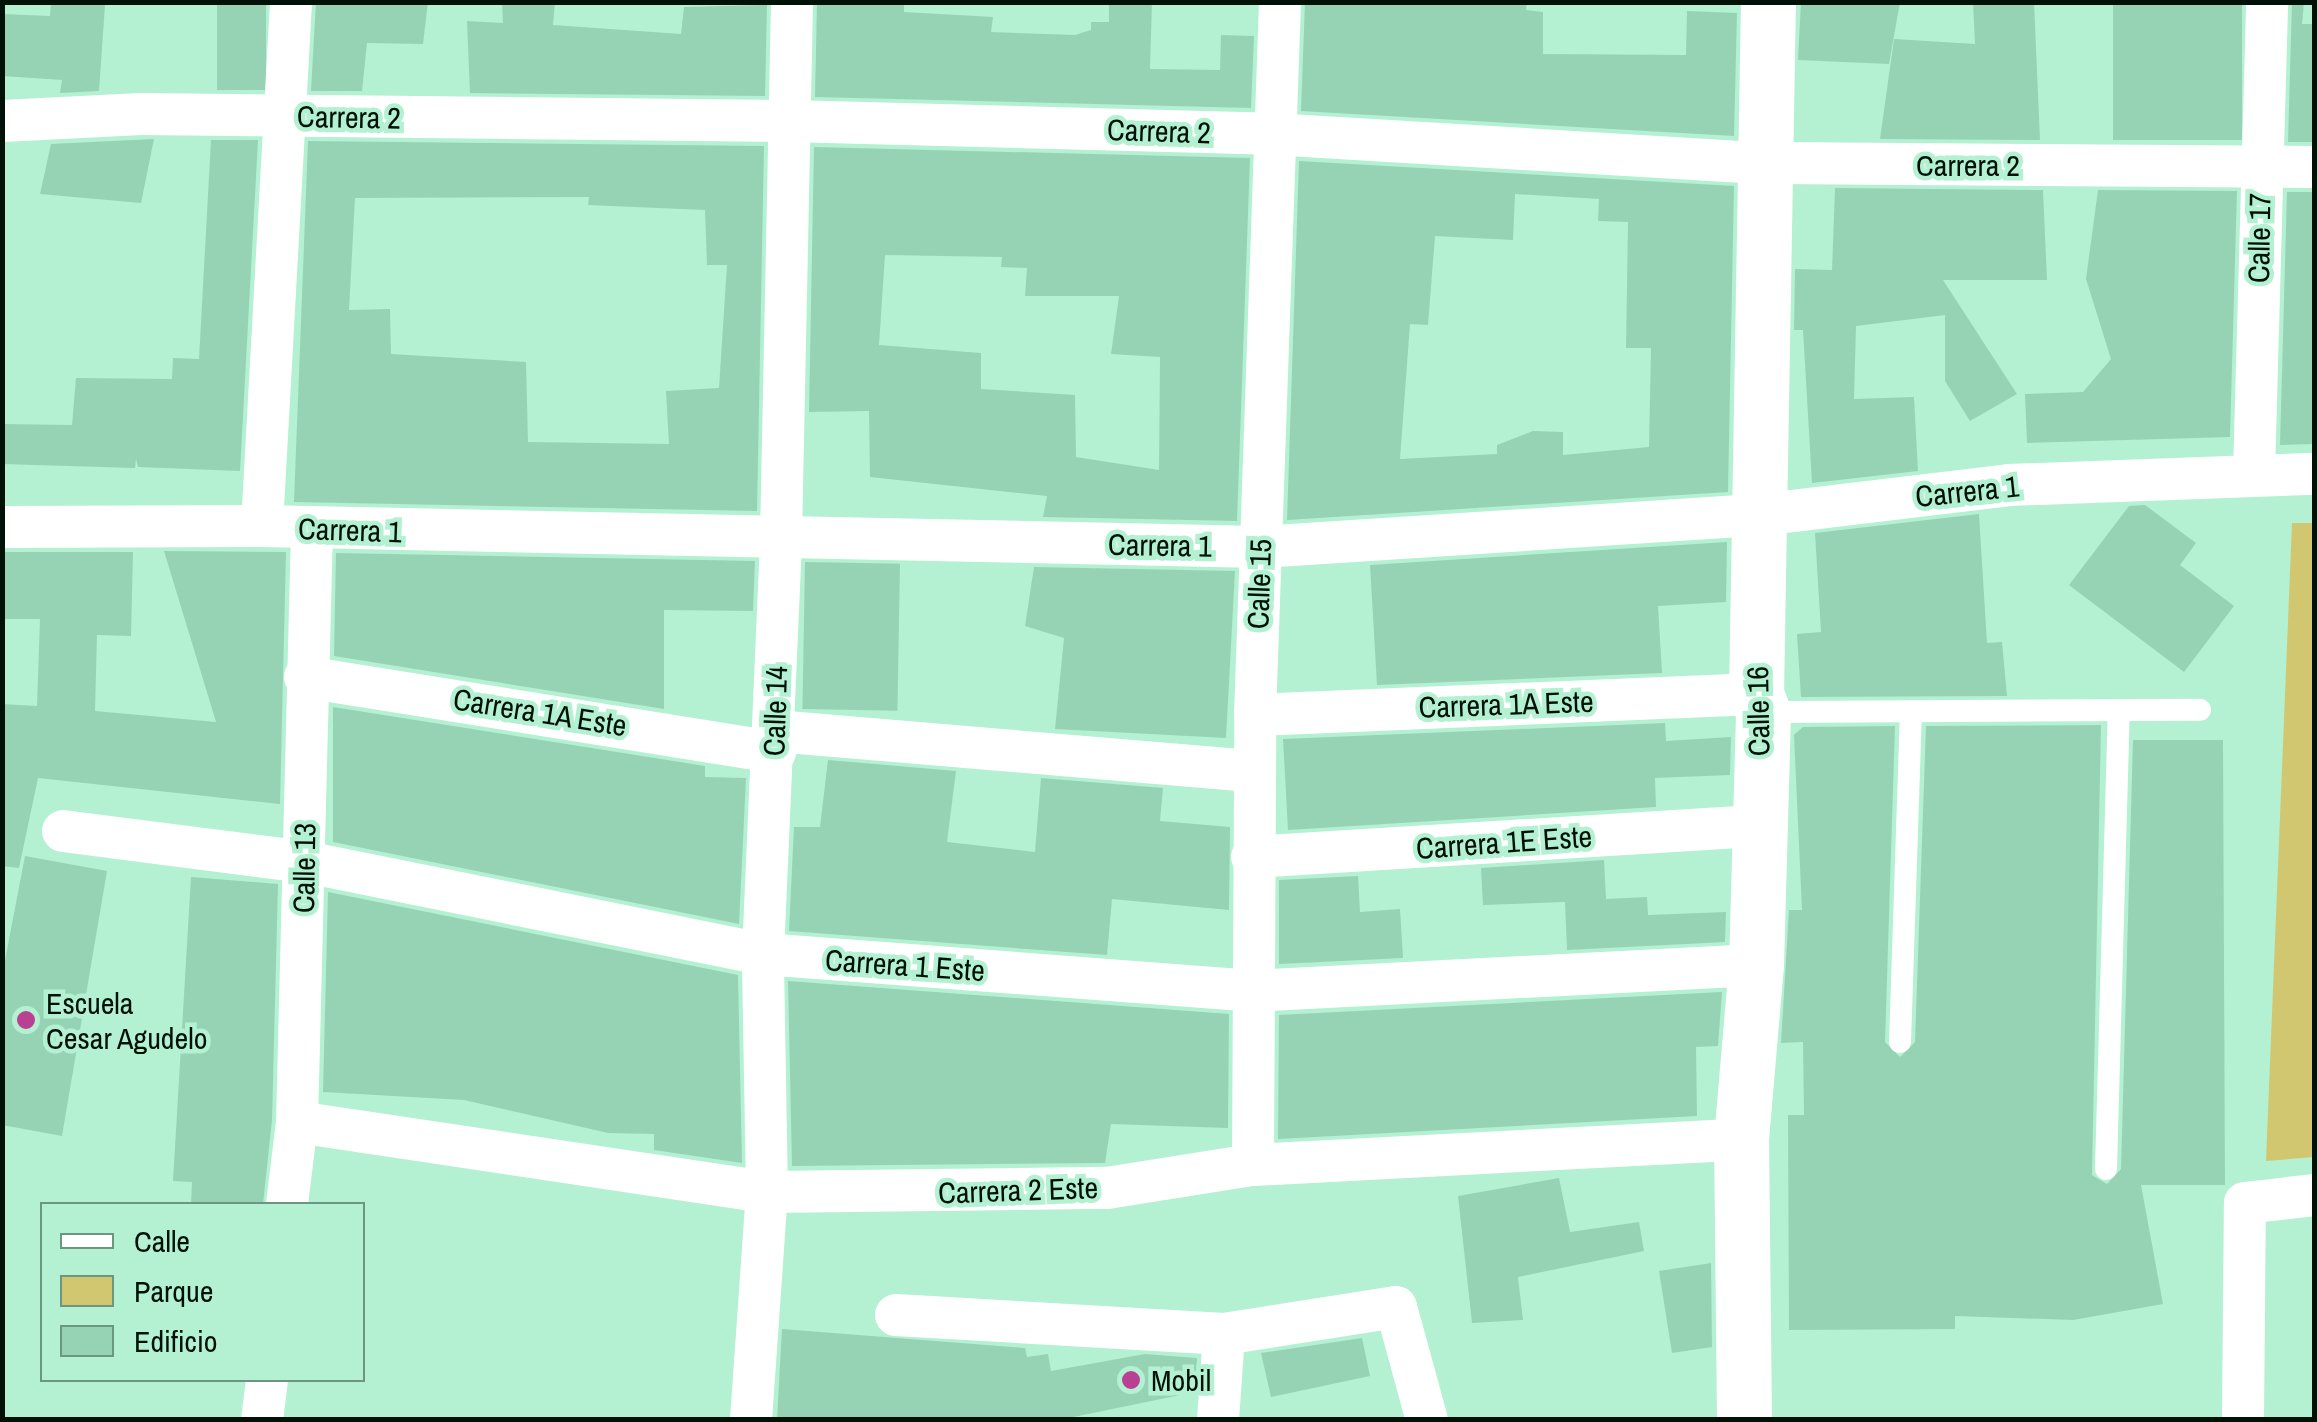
<!DOCTYPE html>
<style>
body{margin:0}
#map{position:relative;width:2317px;height:1422px;overflow:hidden;background:#b3f1d2;font-family:"Archivo Narrow",sans-serif}
div>[style]{position:absolute}
[style*='--x']{left:calc(var(--x)*1px);top:calc(var(--y)*1px);width:calc(var(--w)*1px);rotate:calc(var(--a)*1deg)}
.green>*{inset:0;background:#d1c770}
.building>*{inset:0;background:#95d3b4;transform-origin:0 0}
.service>*{height:22px;margin:-11px;padding:0 11px;transform-origin:11px;border-radius:11px;background:#fff}
.minor>*{height:42px;margin:-21px;padding:0 21px;transform-origin:21px;border-radius:21px;background:#fff}
.tertiary>*{height:55px;margin:-27.5px;padding:0 27.5px;transform-origin:27.5px;border-radius:27.5px;background:#fff}
.dots>*{width:28px;height:28px;translate:-50% -50%;box-sizing:border-box;border:5px solid #b3f1d2;border-radius:50%}
span{translate:-50% -50%;white-space:nowrap;text-align:center;line-height:1.15;-webkit-text-stroke:9px #b3f1d2;paint-order:stroke}
.street-label{font-size:30px;color:#001107}
.poi-label{font-size:30px;color:#001107}
.left{translate:0 -50%;text-align:left}
.frame{position:absolute;inset:0;border:5px solid #001107;pointer-events:none}
.legend{position:absolute;left:40px;top:1202px;width:325px;height:180px;box-sizing:border-box;background:#b3f1d2;border:2px solid #6b9781;margin:0;padding:12px 18px;list-style:none;font-size:30px;color:#001107}
.legend li{display:flex;align-items:center;gap:20px;height:50px}
.legend b{width:50px;border:2px solid #6b9781}
</style>
<div id="map">
<div class="green">
<i style="clip-path:polygon(2292px 523px,2314px 523px,2314px 1157px,2266px 1161px)"></i>
</div>
<div class="building">
<i style="clip-path:polygon(51px 2px,105px 5px,99px 91px,60px 93px,62px 80px,2px 76px,2px 14px,50px 16px)"></i>
<i style="left:217px;top:2px;width:49px;height:88px"></i>
<i style="clip-path:polygon(316px 2px,428px 2px,423px 44px,367px 43px,362px 91px,311px 91px)"></i>
<i style="clip-path:polygon(502px 2px,555px 2px,553px 25px,681px 34px,684px 7px,767px 5px,765px 96px,470px 93px,467px 21px,503px 23px)"></i>
<i style="clip-path:polygon(817px 2px,904px 2px,904px 12px,993px 17px,991px 32px,1075px 35px,1091px 30px,1091px 22px,1109px 22px,1109px 2px,1152px 2px,1150px 69px,1220px 70px,1221px 35px,1254px 36px,1251px 108px,815px 97px)"></i>
<i style="clip-path:polygon(1305px 2px,1527px 2px,1526px 10px,1543px 12px,1543px 54px,1686px 55px,1687px 11px,1737px 13px,1734px 136px,1301px 111px)"></i>
<i style="clip-path:polygon(1801px 2px,1900px 2px,1889px 64px,1798px 60px)"></i>
<i style="clip-path:polygon(1973px 2px,2034px 2px,2040px 140px,1880px 139px,1894px 39px,1975px 44px)"></i>
<i style="left:2113px;top:2px;width:129px;height:138px"></i>
<i style="clip-path:polygon(2292px 2px,2304px 2px,2302px 24px,2314px 24px,2314px 142px,2288px 142px)"></i>
<i style="clip-path:polygon(154px 139px,141px 203px,40px 194px,51px 144px)"></i>
<i style="clip-path:polygon(211px 140px,258px 140px,240px 471px,138px 467px,136px 459px,135px 468px,2px 464px,2px 424px,72px 425px,76px 378px,172px 379px,173px 358px,199px 359px)"></i>
<i style="clip-path:polygon(evenodd,308px 141px,764px 146px,757px 511px,294px 502px,308px 141px,589px 197px,588px 205px,705px 210px,707px 265px,727px 265px,719px 388px,666px 391px,669px 444px,528px 442px,526px 362px,391px 354px,390px 309px,349px 310px,355px 198px,589px 197px)"></i>
<i style="clip-path:polygon(evenodd,814px 147px,1250px 158px,1237px 521px,1043px 517px,1047px 496px,870px 477px,869px 411px,809px 412px,814px 147px,885px 255px,1002px 257px,1001px 267px,1027px 268px,1025px 296px,1119px 296px,1111px 354px,1160px 357px,1159px 470px,1076px 457px,1075px 395px,981px 389px,981px 353px,879px 345px,885px 255px)"></i>
<i style="clip-path:polygon(evenodd,1299px 161px,1734px 186px,1728px 492px,1287px 520px,1299px 161px,1515px 194px,1599px 199px,1598px 221px,1628px 222px,1626px 348px,1651px 348px,1649px 447px,1563px 455px,1563px 432px,1533px 431px,1497px 445px,1497px 454px,1400px 459px,1410px 324px,1428px 325px,1435px 236px,1513px 240px,1515px 194px)"></i>
<i style="clip-path:polygon(1835px 188px,2043px 190px,2047px 280px,1943px 280px,2017px 394px,1970px 421px,1945px 381px,1945px 315px,1856px 326px,1854px 399px,1914px 397px,1918px 471px,1812px 483px,1803px 330px,1794px 330px,1795px 269px,1832px 270px)"></i>
<i style="clip-path:polygon(2098px 190px,2237px 191px,2230px 437px,2027px 443px,2025px 394px,2083px 392px,2111px 359px,2086px 279px)"></i>
<i style="clip-path:polygon(2287px 192px,2314px 192px,2314px 444px,2280px 445px)"></i>
<i style="clip-path:polygon(2145px 505px,2196px 543px,2180px 565px,2234px 606px,2184px 672px,2069px 585px,2129px 506px)"></i>
<i style="clip-path:polygon(1979px 514px,1987px 643px,2002px 642px,2007px 696px,1801px 697px,1797px 634px,1821px 632px,1815px 533px)"></i>
<i style="clip-path:polygon(1727px 542px,1726px 602px,1658px 606px,1662px 673px,1377px 685px,1370px 565px)"></i>
<i style="clip-path:polygon(164px 551px,286px 552px,280px 804px,38px 778px,19px 868px,2px 866px,2px 704px,37px 706px,40px 619px,2px 619px,2px 552px,133px 552px,131px 636px,97px 635px,95px 711px,216px 722px)"></i>
<i style="clip-path:polygon(336px 553px,755px 561px,753px 611px,664px 610px,664px 709px,334px 656px)"></i>
<i style="left:805px;top:562px;width:95px;height:147px;rotate:1deg"></i>
<i style="clip-path:polygon(1034px 567px,1235px 571px,1226px 738px,1055px 729px,1064px 638px,1025px 626px)"></i>
<i style="clip-path:polygon(333px 707px,705px 766px,705px 777px,746px 778px,739px 924px,333px 842px)"></i>
<i style="clip-path:polygon(1665px 723px,1666px 741px,1731px 737px,1730px 775px,1655px 778px,1656px 807px,1288px 830px,1283px 739px)"></i>
<i style="clip-path:polygon(2101px 725px,2092px 1175px,2107px 1184px,2121px 1169px,2133px 740px,2223px 740px,2225px 1185px,2141px 1185px,2163px 1304px,2073px 1320px,1955px 1316px,1955px 1329px,1789px 1330px,1788px 1115px,1804px 1115px,1803px 1042px,1781px 1043px,1789px 910px,1802px 910px,1794px 735px,1803px 727px,1895px 726px,1885px 1042px,1900px 1057px,1915px 1042px,1926px 726px)"></i>
<i style="clip-path:polygon(828px 760px,956px 771px,947px 842px,1035px 852px,1041px 778px,1163px 788px,1160px 821px,1230px 827px,1229px 910px,1112px 899px,1107px 955px,789px 931px,794px 827px,820px 827px)"></i>
<i style="clip-path:polygon(25px 856px,107px 871px,62px 1136px,2px 1125px,2px 976px)"></i>
<i style="clip-path:polygon(1604px 860px,1606px 899px,1647px 897px,1648px 915px,1726px 912px,1725px 942px,1567px 950px,1565px 902px,1483px 905px,1481px 868px)"></i>
<i style="clip-path:polygon(1358px 876px,1360px 912px,1400px 909px,1403px 958px,1279px 964px,1279px 880px)"></i>
<i style="clip-path:polygon(191px 877px,278px 884px,272px 1120px,263px 1204px,191px 1204px,192px 1182px,173px 1181px)"></i>
<i style="clip-path:polygon(328px 892px,738px 975px,742px 1163px,654px 1150px,654px 1134px,608px 1133px,464px 1100px,323px 1092px)"></i>
<i style="clip-path:polygon(788px 981px,1229px 1014px,1228px 1128px,1111px 1124px,1105px 1163px,792px 1166px)"></i>
<i style="clip-path:polygon(1722px 992px,1718px 1046px,1696px 1047px,1697px 1116px,1278px 1139px,1279px 1015px)"></i>
<i style="clip-path:polygon(1559px 1178px,1570px 1232px,1639px 1222px,1644px 1251px,1518px 1277px,1523px 1320px,1472px 1323px,1458px 1196px)"></i>
<i style="clip-path:polygon(1711px 1263px,1712px 1347px,1672px 1353px,1659px 1271px)"></i>
<i style="clip-path:polygon(782px 1329px,1025px 1348px,1027px 1357px,1048px 1354px,1051px 1371px,1145px 1354px,1197px 1358px,1195px 1392px,1059px 1420px,777px 1420px)"></i>
<i style="clip-path:polygon(1362px 1338px,1370px 1376px,1271px 1397px,1261px 1353px)"></i>
</div>
<div class="service">
<i style="--x:1763;--y:712;--w:437;--a:-0.3"></i>
<i style="--x:1900;--y:1042;--w:331;--a:-88.1"></i>
<i style="--x:2106;--y:1169;--w:459;--a:-88.4"></i>
</div>
<div class="minor">
<i style="--x:2;--y:121;--w:139;--a:-2.9"></i>
<i style="--x:141;--y:114;--w:647;--a:0.62"></i>
<i style="--x:788;--y:121;--w:483;--a:1.5"></i>
<i style="--x:1271;--y:134;--w:495;--a:3.4"></i>
<i style="--x:1765;--y:163;--w:549;--a:0.42"></i>
<i style="--x:2254;--y:473;--w:471;--a:-88.4"></i>
<i style="--x:262;--y:526;--w:525;--a:-86.83"></i>
<i style="--x:2;--y:527;--w:260;--a:-0.2"></i>
<i style="--x:262;--y:526;--w:999;--a:1.2"></i>
<i style="--x:1261;--y:547;--w:499;--a:-3.7"></i>
<i style="--x:1759;--y:515;--w:252;--a:-6.8"></i>
<i style="--x:2009;--y:485;--w:305;--a:-2.1"></i>
<i style="--x:305;--y:677;--w:476;--a:9.1"></i>
<i style="--x:1255;--y:715;--w:501;--a:-2.4"></i>
<i style="--x:775;--y:731;--w:481;--a:4.8"></i>
<i style="--x:63;--y:831;--w:245;--a:7.3"></i>
<i style="--x:306;--y:862;--w:466;--a:11.4"></i>
<i style="--x:763;--y:954;--w:488;--a:4.3"></i>
<i style="--x:1250;--y:991;--w:507;--a:-2.94"></i>
<i style="--x:1252;--y:857;--w:504;--a:-3.53"></i>
<i style="--x:297;--y:1122;--w:475;--a:8.5"></i>
<i style="--x:767;--y:1192;--w:340;--a:-0.7"></i>
<i style="--x:1107;--y:1188;--w:148;--a:-9"></i>
<i style="--x:1253;--y:1165;--w:489;--a:-3"></i>
<i style="--x:1253;--y:1165;--w:450;--a:-89.7"></i>
<i style="--x:1255;--y:715;--w:713;--a:-87.99"></i>
<i style="--x:287;--y:1204;--w:83;--a:-83"></i>
<i style="--x:297;--y:1122;--w:591;--a:-88.55"></i>
<i style="--x:896;--y:1315;--w:329;--a:3.3"></i>
<i style="--x:262;--y:1420;--w:40;--a:-82.9"></i>
<i style="--x:751;--y:1420;--w:229;--a:-86"></i>
<i style="--x:767;--y:1192;--w:238;--a:-91"></i>
<i style="--x:763;--y:954;--w:417;--a:-87.5"></i>
<i style="--x:781;--y:537;--w:535;--a:-88.82"></i>
<i style="--x:1218;--y:1420;--w:86;--a:-86"></i>
<i style="--x:1224;--y:1334;--w:174;--a:-8.9"></i>
<i style="--x:1396;--y:1307;--w:117;--a:74.7"></i>
<i style="--x:2243;--y:1420;--w:217;--a:-89.5"></i>
<i style="--x:2245;--y:1203;--w:69;--a:-6.6"></i>
</div>
<div class="tertiary">
<i style="--x:1744;--y:1420;--w:281;--a:-90.6"></i>
<i style="--x:1741;--y:1139;--w:175;--a:-85.1"></i>
<i style="--x:1756;--y:965;--w:253;--a:-88.4"></i>
<i style="--x:1763;--y:712;--w:19;--a:-111"></i>
<i style="--x:1756;--y:694;--w:692;--a:-89.01"></i>
</div>
<div class="dots">
<i style="left:26px;top:1020px;background:#ba4093"></i>
<i style="left:1131px;top:1380px;background:#ba4093"></i>
</div>
<div class="street-label">
<span style="left:349px;top:117px;rotate:1deg">Carrera 2</span>
<span style="left:1159px;top:131px;rotate:2deg">Carrera 2</span>
<span style="left:1968px;top:165px">Carrera 2</span>
<span style="left:2259px;top:238px;rotate:-89deg">Calle 17</span>
<span style="left:1967px;top:491px;rotate:-6deg">Carrera 1</span>
<span style="left:350px;top:530px;rotate:2deg">Carrera 1</span>
<span style="left:1160px;top:545px;rotate:1deg">Carrera 1</span>
<span style="left:1259px;top:584px;rotate:-88deg">Calle 15</span>
<span style="left:1506px;top:704px;rotate:-2deg">Carrera 1A Este</span>
<span style="left:775px;top:711px;rotate:-88deg">Calle 14</span>
<span style="left:1758px;top:711px;rotate:-91deg">Calle 16</span>
<span style="left:540px;top:712px;rotate:9deg">Carrera 1A Este</span>
<span style="left:1504px;top:842px;rotate:-4deg">Carrera 1E Este</span>
<span style="left:304px;top:868px;rotate:-89deg">Calle 13</span>
<span style="left:905px;top:965px;rotate:4deg">Carrera 1 Este</span>
<span style="left:1018px;top:1190px;rotate:-2deg">Carrera 2 Este</span>
</div>
<div class="poi-label">
<span class="left" style="left:46px;top:1020px">Escuela<br>Cesar Agudelo</span>
<span class="left" style="left:1151px;top:1380px">Mobil</span>
</div>
<div class="frame"></div>
<ul class="legend">
<li><b style="height:12px;background:#fff"></b>Calle</li>
<li><b style="height:28px;background:#d1c770"></b>Parque</li>
<li><b style="height:28px;background:#95d3b4"></b>Edificio</li>
</ul>
</div>
